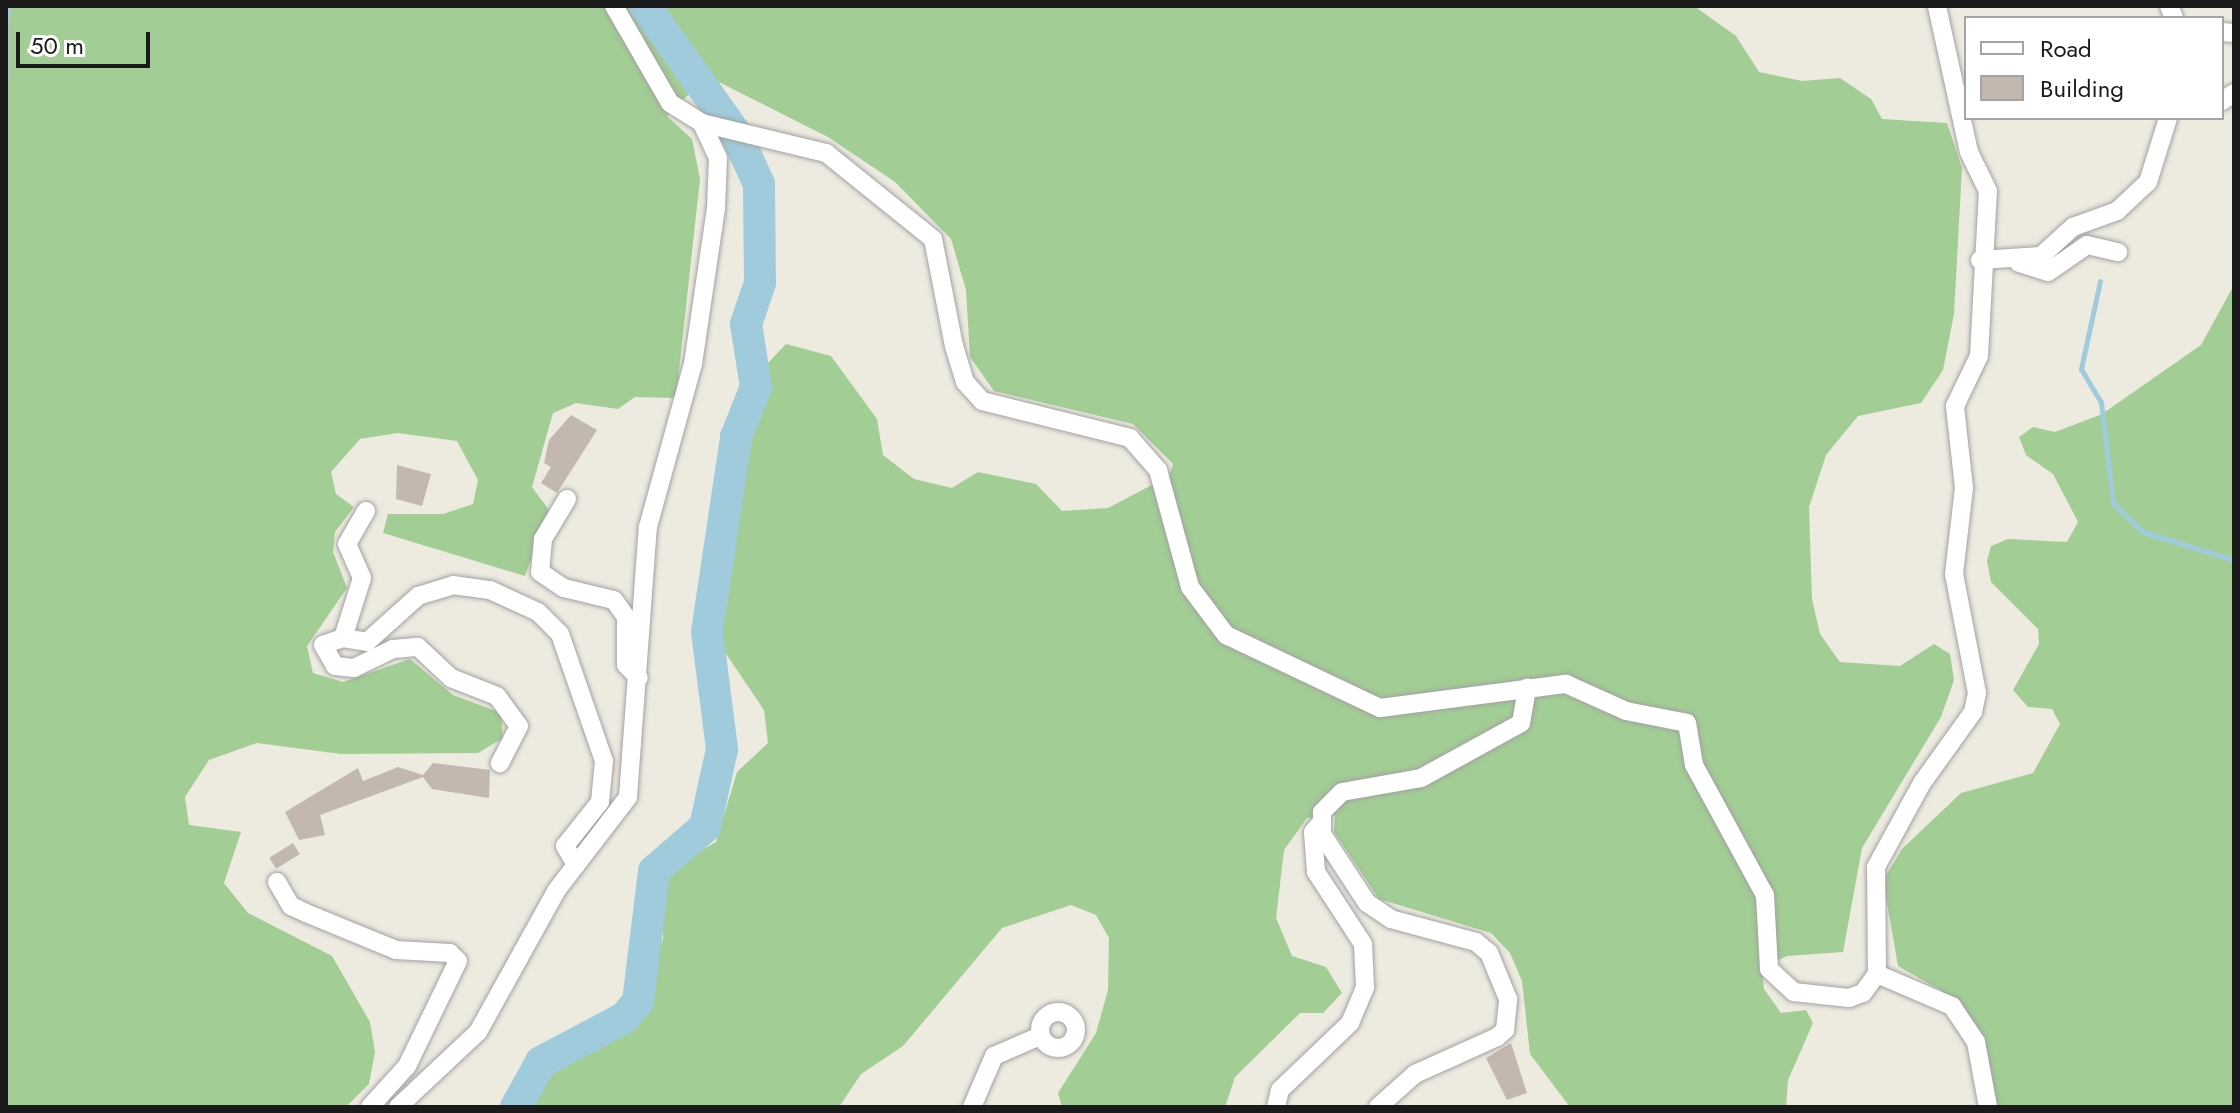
<!DOCTYPE html>
<style>
body{margin:0}
#map{position:relative;width:2240px;height:1113px;overflow:hidden;background:#edeae0;font-family:Jost,sans-serif}
div>[style]{position:absolute}
[style*='--x']{left:calc(var(--x)*1px);top:calc(var(--y)*1px);width:calc(var(--w)*1px);rotate:calc(var(--a)*1deg)}
.forest>*{inset:0;background:#a2cd94}
.stream>*{height:5px;margin:-2.5px;padding:0 2.5px;transform-origin:2.5px;border-radius:2.5px;background:#a0cbdc}
.river>*{height:32px;margin:-16px;padding:0 16px;transform-origin:16px;border-radius:16px;background:#a0cbdc}
.building>*{inset:0;background:#c2b8b0;transform-origin:0 0}
.roads{filter:drop-shadow(0 0 2px #a2a2a2) drop-shadow(0 0 2px #a2a2a2)}
.minor>*{height:18px;margin:-9px;padding:0 9px;transform-origin:9px;border-radius:9px;background:#fff}
.minor>.ring{margin:-9px;padding:0;box-sizing:content-box;background:none;border:18px solid #fff;border-radius:50%}
span{translate:-50% -50%;white-space:nowrap;text-align:center;line-height:1.15;-webkit-text-stroke:6px #fff;paint-order:stroke}
.frame{position:absolute;inset:0;border:8px solid #1b1b1b;pointer-events:none}
.legend{position:absolute;left:1964px;top:16px;width:260px;height:104px;box-sizing:border-box;background:#fff;border:2px solid #a4a4a4;margin:0;padding:10px 14px;list-style:none;font-size:24px;color:#1b1b1b}
.legend li{display:flex;align-items:center;gap:16px;height:40px}
.legend b{width:40px;border:2px solid #a4a4a4}
.scale{position:absolute;left:16px;top:32px;width:134px;height:36px;box-sizing:border-box;border:4px solid #1b1b1b;border-top:0;padding-left:10px;font-size:24px;line-height:28px;white-space:nowrap;color:#1b1b1b;-webkit-text-stroke:6px #fff;paint-order:stroke}
</style>
<div id="map">
<div class="forest">
<i style="clip-path:polygon(6px 6px,1694px 6px,1736px 36px,1759px 72px,1802px 81px,1840px 78px,1871px 99px,1882px 119px,1947px 123px,1962px 168px,1954px 314px,1943px 370px,1921px 403px,1858px 416px,1826px 455px,1809px 507px,1812px 599px,1820px 634px,1840px 662px,1900px 666px,1934px 644px,1950px 654px,1954px 680px,1941px 717px,1862px 848px,1843px 952px,1787px 956px,1762px 968px,1764px 989px,1781px 1013px,1806px 1010px,1813px 1023px,1788px 1080px,1786px 1107px,1570px 1107px,1530px 1054px,1522px 981px,1510px 953px,1491px 933px,1379px 899px,1334px 832px,1335px 815px,1307px 818px,1284px 850px,1276px 918px,1292px 956px,1326px 967px,1342px 993px,1323px 1013px,1300px 1013px,1235px 1077px,1225px 1107px,1062px 1107px,1058px 1093px,1096px 1033px,1108px 990px,1109px 938px,1096px 915px,1071px 905px,1002px 928px,903px 1046px,861px 1074px,839px 1107px,531px 1107px,554px 1067px,629px 1027px,663px 939px,662px 893px,674px 866px,716px 842px,737px 772px,768px 743px,764px 710px,714px 636px,752px 427px,768px 363px,786px 344px,831px 356px,877px 419px,883px 455px,914px 479px,952px 488px,978px 472px,1036px 484px,1062px 511px,1108px 508px,1169px 476px,1173px 464px,1133px 424px,994px 391px,970px 357px,966px 290px,951px 239px,895px 182px,828px 137px,707px 76px,667px 116px,692px 139px,700px 179px,676px 398px,635px 397px,618px 409px,576px 403px,553px 413px,532px 487px,549px 510px,525px 576px,383px 533px,388px 514px,443px 514px,473px 504px,478px 480px,457px 441px,398px 433px,360px 439px,331px 472px,336px 494px,354px 507px,335px 532px,333px 552px,347px 588px,307px 646px,313px 673px,343px 682px,410px 659px,453px 695px,501px 713px,503px 738px,478px 753px,341px 754px,257px 743px,209px 760px,185px 797px,189px 825px,241px 832px,224px 883px,248px 913px,332px 956px,370px 1022px,375px 1052px,369px 1084px,346px 1107px,6px 1107px)"></i>
<i style="clip-path:polygon(2234px 285px,2234px 1107px,1998px 1107px,1981px 1040px,1940px 990px,1898px 966px,1883px 880px,1902px 849px,1961px 793px,2033px 773px,2060px 724px,2052px 709px,2028px 707px,2013px 690px,2039px 644px,2038px 629px,1991px 582px,1987px 561px,1991px 546px,2008px 539px,2067px 542px,2078px 522px,2053px 474px,2026px 455px,2019px 437px,2033px 427px,2055px 432px,2102px 414px,2201px 345px)"></i>
</div>
<div class="stream">
<i style="--x:6;--y:26;--w:20;--a:-84"></i>
<i style="--x:6;--y:31;--w:47;--a:90"></i>
<i style="--x:2100;--y:281;--w:90;--a:102.2"></i>
<i style="--x:2081;--y:369;--w:39;--a:59"></i>
<i style="--x:2101;--y:402;--w:102;--a:83.2"></i>
<i style="--x:2113;--y:503;--w:42;--a:44"></i>
<i style="--x:2143;--y:532;--w:95;--a:17.1"></i>
</div>
<div class="river">
<i style="--x:516;--y:1107;--w:51;--a:-60.9"></i>
<i style="--x:541;--y:1062;--w:94;--a:-27.9"></i>
<i style="--x:624;--y:1018;--w:21;--a:-49"></i>
<i style="--x:638;--y:1002;--w:132;--a:-83"></i>
<i style="--x:654;--y:871;--w:67;--a:-40.8"></i>
<i style="--x:705;--y:827;--w:80;--a:-77.7"></i>
<i style="--x:722;--y:749;--w:118;--a:-97.3"></i>
<i style="--x:707;--y:632;--w:197;--a:-81.5"></i>
<i style="--x:736;--y:437;--w:54;--a:-68.2"></i>
<i style="--x:756;--y:387;--w:64;--a:-99"></i>
<i style="--x:746;--y:324;--w:43;--a:-71.1"></i>
<i style="--x:760;--y:283;--w:99;--a:-90.6"></i>
<i style="--x:759;--y:184;--w:55;--a:-114.7"></i>
<i style="--x:736;--y:134;--w:157;--a:-125.4"></i>
</div>
<div class="building">
<i style="clip-path:polygon(571px 415px,597px 430px,557px 493px,541px 483px,551px 467px,544px 463px,549px 440px)"></i>
<i style="clip-path:polygon(397px 465px,431px 474px,422px 506px,396px 499px)"></i>
<i style="clip-path:polygon(433px 763px,490px 770px,489px 798px,432px 789px,423px 777px,320px 815px,325px 835px,299px 840px,285px 812px,358px 768px,363px 781px,398px 767px,423px 775px)"></i>
<i style="left:293px;top:843px;width:13px;height:28px;rotate:58deg"></i>
<i style="clip-path:polygon(1511px 1043px,1527px 1093px,1507px 1100px,1486px 1058px)"></i>
</div>
<div class="roads">
<div class="minor">
<i style="--x:614;--y:6;--w:112;--a:60"></i>
<i style="--x:670;--y:103;--w:38;--a:32"></i>
<i style="--x:702;--y:123;--w:128;--a:13.6"></i>
<i style="--x:826;--y:153;--w:137;--a:38.8"></i>
<i style="--x:933;--y:239;--w:109;--a:78.9"></i>
<i style="--x:954;--y:346;--w:38;--a:73"></i>
<i style="--x:965;--y:382;--w:25;--a:48"></i>
<i style="--x:982;--y:401;--w:153;--a:14"></i>
<i style="--x:1130;--y:438;--w:43;--a:48.8"></i>
<i style="--x:1158;--y:470;--w:121;--a:74.7"></i>
<i style="--x:1190;--y:587;--w:60;--a:53.1"></i>
<i style="--x:1226;--y:635;--w:170;--a:25.4"></i>
<i style="--x:1380;--y:708;--w:188;--a:-7.4"></i>
<i style="--x:1566;--y:684;--w:66;--a:24.2"></i>
<i style="--x:1626;--y:711;--w:62;--a:11.1"></i>
<i style="--x:1687;--y:723;--w:43;--a:80.5"></i>
<i style="--x:1694;--y:765;--w:148;--a:61.4"></i>
<i style="--x:1765;--y:895;--w:74;--a:86.9"></i>
<i style="--x:1769;--y:969;--w:34;--a:43"></i>
<i style="--x:1794;--y:992;--w:55;--a:6.2"></i>
<i style="--x:1849;--y:998;--w:15;--a:-20"></i>
<i style="--x:1863;--y:993;--w:24;--a:-54"></i>
<i style="--x:1877;--y:974;--w:107;--a:-90.5"></i>
<i style="--x:1876;--y:867;--w:96;--a:-61.3"></i>
<i style="--x:1922;--y:783;--w:87;--a:-54.3"></i>
<i style="--x:1973;--y:712;--w:19;--a:-78"></i>
<i style="--x:1977;--y:693;--w:121;--a:-100.9"></i>
<i style="--x:1954;--y:574;--w:87;--a:-83.4"></i>
<i style="--x:1964;--y:488;--w:82;--a:-96.3"></i>
<i style="--x:1955;--y:406;--w:55;--a:-64.4"></i>
<i style="--x:1979;--y:356;--w:165;--a:-86.9"></i>
<i style="--x:1988;--y:191;--w:43;--a:-116"></i>
<i style="--x:1969;--y:152;--w:149;--a:-102.4"></i>
<i style="--x:2169;--y:6;--w:13;--a:67"></i>
<i style="--x:2222;--y:32;--w:12;--a:5"></i>
<i style="--x:2222;--y:101;--w:14;--a:-34"></i>
<i style="--x:1980;--y:260;--w:61;--a:-3.8"></i>
<i style="--x:2041;--y:256;--w:43;--a:-42.2"></i>
<i style="--x:2073;--y:227;--w:47;--a:-20"></i>
<i style="--x:2117;--y:211;--w:42;--a:-43.1"></i>
<i style="--x:2148;--y:182;--w:67;--a:-72.6"></i>
<i style="--x:2019;--y:263;--w:30;--a:17"></i>
<i style="--x:2048;--y:272;--w:47;--a:-34.7"></i>
<i style="--x:2087;--y:245;--w:32;--a:13"></i>
<i style="--x:567;--y:499;--w:47;--a:121"></i>
<i style="--x:543;--y:539;--w:33;--a:95"></i>
<i style="--x:540;--y:572;--w:29;--a:34"></i>
<i style="--x:564;--y:588;--w:51;--a:13.5"></i>
<i style="--x:614;--y:600;--w:21;--a:55"></i>
<i style="--x:626;--y:617;--w:48;--a:90"></i>
<i style="--x:626;--y:665;--w:18;--a:45"></i>
<i style="--x:366;--y:511;--w:38;--a:120"></i>
<i style="--x:347;--y:544;--w:37;--a:66"></i>
<i style="--x:362;--y:578;--w:63;--a:107.6"></i>
<i style="--x:343;--y:638;--w:24;--a:9"></i>
<i style="--x:367;--y:642;--w:69;--a:-42"></i>
<i style="--x:418;--y:596;--w:37;--a:-17"></i>
<i style="--x:453;--y:585;--w:37;--a:8"></i>
<i style="--x:490;--y:590;--w:53;--a:24.6"></i>
<i style="--x:538;--y:612;--w:31;--a:45"></i>
<i style="--x:560;--y:634;--w:134;--a:70.9"></i>
<i style="--x:604;--y:761;--w:41;--a:95.6"></i>
<i style="--x:600;--y:802;--w:56;--a:128.5"></i>
<i style="--x:565;--y:846;--w:22;--a:60"></i>
<i style="--x:343;--y:638;--w:21;--a:161"></i>
<i style="--x:323;--y:645;--w:24;--a:60"></i>
<i style="--x:335;--y:666;--w:19;--a:6"></i>
<i style="--x:354;--y:668;--w:43;--a:-26"></i>
<i style="--x:393;--y:649;--w:25;--a:-5"></i>
<i style="--x:418;--y:647;--w:45;--a:43.2"></i>
<i style="--x:451;--y:678;--w:49;--a:21.4"></i>
<i style="--x:497;--y:696;--w:37;--a:54"></i>
<i style="--x:519;--y:726;--w:42;--a:117.2"></i>
<i style="--x:277;--y:882;--w:28;--a:60"></i>
<i style="--x:291;--y:906;--w:17;--a:25"></i>
<i style="--x:306;--y:913;--w:97;--a:22.3"></i>
<i style="--x:396;--y:950;--w:54;--a:3.2"></i>
<i style="--x:450;--y:953;--w:11;--a:45"></i>
<i style="--x:458;--y:961;--w:117;--a:115.9"></i>
<i style="--x:407;--y:1066;--w:55;--a:132.1"></i>
<i style="--x:1877;--y:974;--w:82;--a:23.1"></i>
<i style="--x:1952;--y:1006;--w:43;--a:56.3"></i>
<i style="--x:1976;--y:1042;--w:66;--a:79.5"></i>
<i class="ring" style="left:1040px;top:1012px;width:18px;height:18px"></i>
<i style="--x:398;--y:1107;--w:110;--a:-43.2"></i>
<i style="--x:478;--y:1032;--w:161;--a:-61"></i>
<i style="--x:556;--y:891;--w:118;--a:-52.5"></i>
<i style="--x:628;--y:797;--w:271;--a:-85.8"></i>
<i style="--x:648;--y:527;--w:169;--a:-74.6"></i>
<i style="--x:693;--y:364;--w:157;--a:-81.6"></i>
<i style="--x:716;--y:209;--w:51;--a:-87.8"></i>
<i style="--x:718;--y:158;--w:38;--a:-115"></i>
<i style="--x:972;--y:1107;--w:56;--a:-66.7"></i>
<i style="--x:994;--y:1056;--w:50;--a:-23.5"></i>
<i style="--x:1276;--y:1107;--w:17;--a:-77"></i>
<i style="--x:1280;--y:1090;--w:97;--a:-43.7"></i>
<i style="--x:1350;--y:1023;--w:39;--a:-67"></i>
<i style="--x:1365;--y:987;--w:43;--a:-92.7"></i>
<i style="--x:1363;--y:944;--w:86;--a:-123.1"></i>
<i style="--x:1316;--y:872;--w:40;--a:-94.3"></i>
<i style="--x:1313;--y:832;--w:11;--a:-49"></i>
<i style="--x:1378;--y:1107;--w:50;--a:-41.7"></i>
<i style="--x:1415;--y:1074;--w:90;--a:-24.3"></i>
<i style="--x:1497;--y:1037;--w:11;--a:-41"></i>
<i style="--x:1505;--y:1030;--w:31;--a:-84"></i>
<i style="--x:1508;--y:999;--w:50;--a:-112.4"></i>
<i style="--x:1489;--y:953;--w:17;--a:-140"></i>
<i style="--x:1476;--y:942;--w:88;--a:-164.9"></i>
<i style="--x:1391;--y:919;--w:29;--a:-146"></i>
<i style="--x:1367;--y:903;--w:82;--a:-123.1"></i>
<i style="--x:1322;--y:834;--w:22;--a:-90"></i>
<i style="--x:1322;--y:812;--w:28;--a:-45"></i>
<i style="--x:1342;--y:792;--w:80;--a:-10"></i>
<i style="--x:1421;--y:778;--w:114;--a:-28.8"></i>
<i style="--x:1521;--y:723;--w:36;--a:-80"></i>
</div>
</div>
<div class="frame"></div>
<ul class="legend">
<li><b style="height:10px;background:#fff"></b>Road</li>
<li><b style="height:22px;background:#c2b8b0"></b>Building</li>
</ul>
<div class="scale">50 m</div>
</div>
